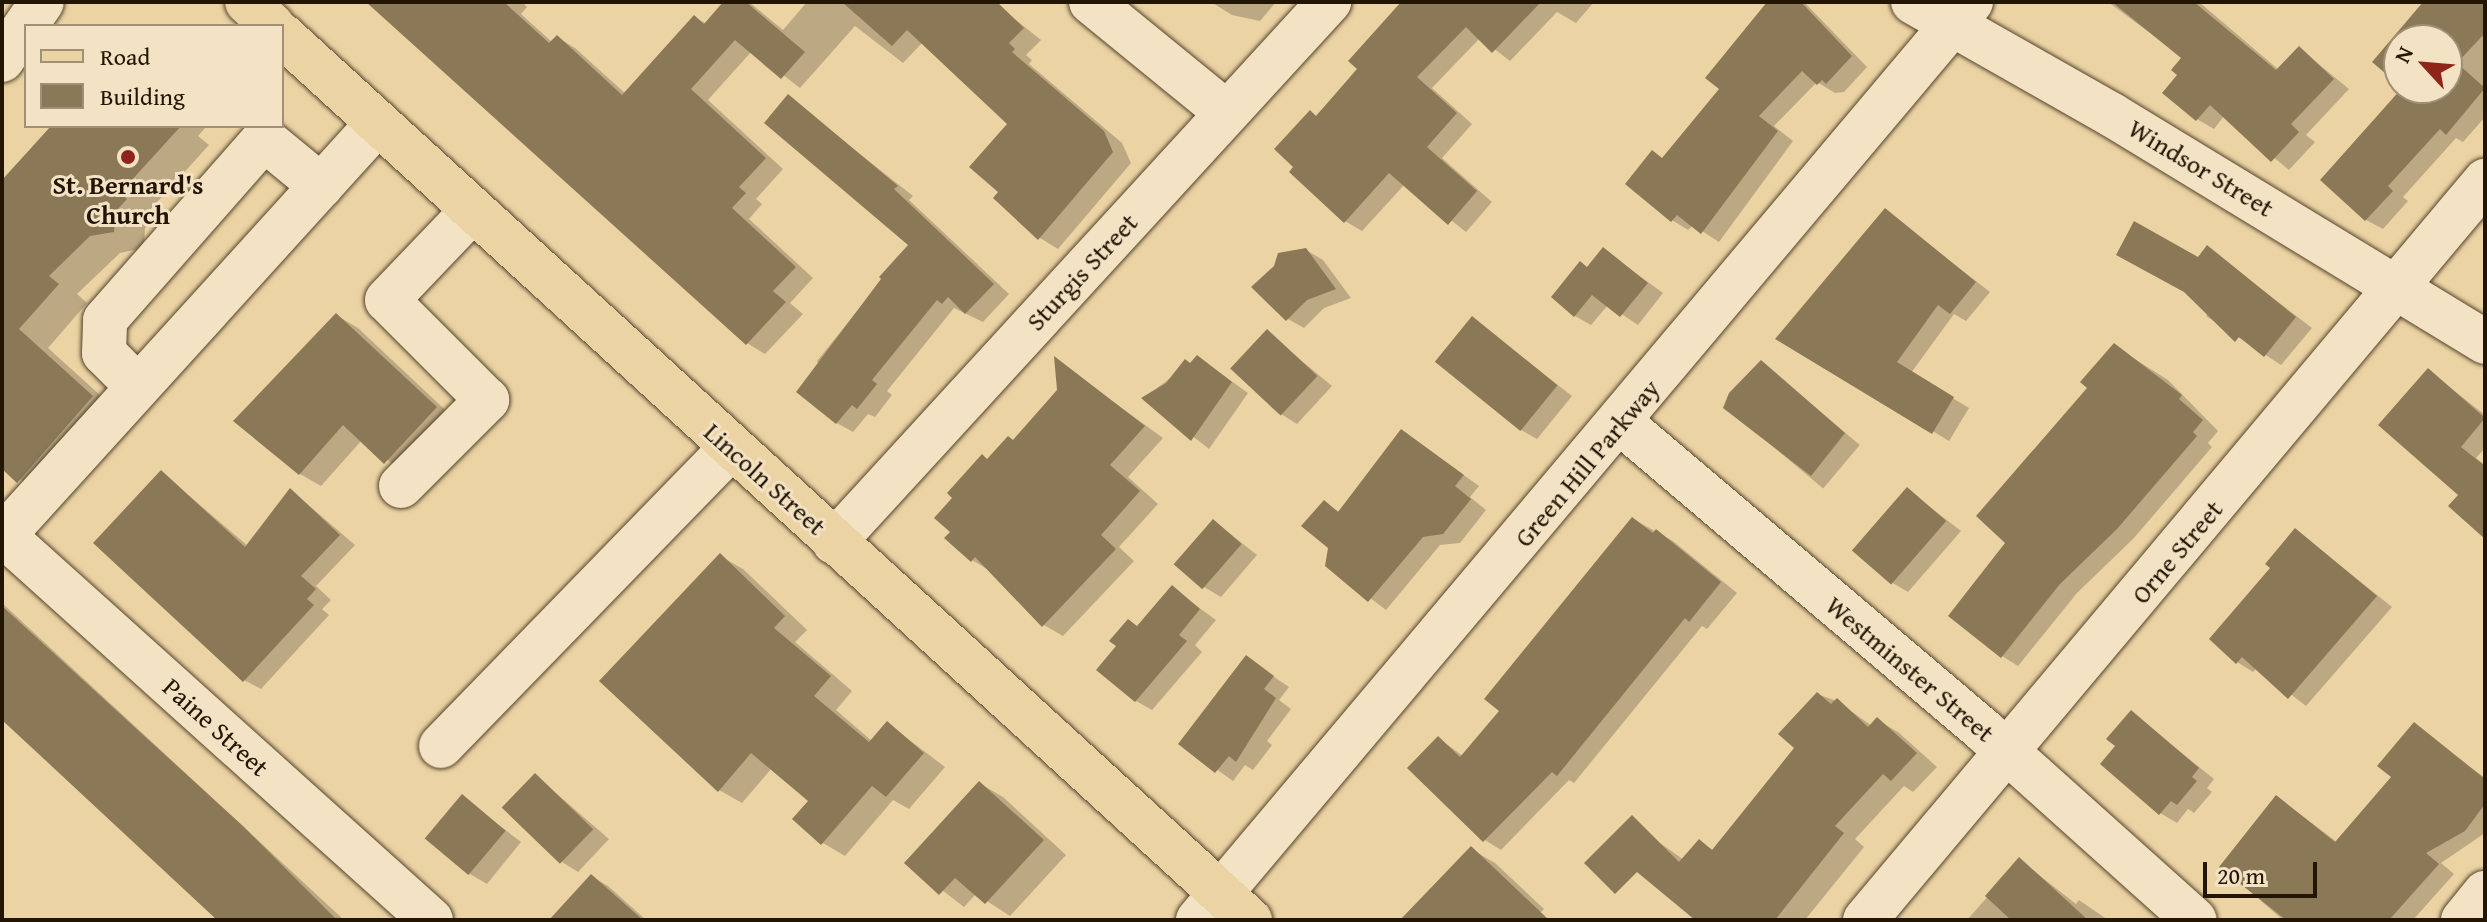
<!DOCTYPE html>
<style>
body{margin:0}
#map{position:relative;width:2487px;height:922px;overflow:hidden;background:#ecd3a4;font-family:"Gentium Book Plus",serif}
div>[style]{position:absolute}
[style*='--x']{left:calc(var(--x)*1px);top:calc(var(--y)*1px);width:calc(var(--w)*1px);rotate:calc(var(--a)*1deg)}
.shadow>*{inset:0;background:#0003;transform-origin:0 0}
.building>*{inset:0;background:#8b7857;transform-origin:0 0}
.roads{filter:drop-shadow(0 0 2px #54442b) drop-shadow(0 0 2px #54442b)}
.minor>*{height:44px;margin:-22px;padding:0 22px;transform-origin:22px;border-radius:22px;background:#f3e2c4}
.major>*{height:44px;margin:-22px;padding:0 22px;transform-origin:22px;border-radius:22px;background:#ecd3a4}
.dots>*{width:22px;height:22px;translate:-50% -50%;box-sizing:border-box;border:4px solid #f3e2c4;border-radius:50%}
span{translate:-50% -50%;white-space:nowrap;text-align:center;line-height:1.15;-webkit-text-stroke:6px #f3e2c4;paint-order:stroke}
.street-label{font-size:26px;color:#221503}
.poi-label{font-size:26px;color:#221503;font-weight:700}
.frame{position:absolute;inset:0;border:4px solid #221503;pointer-events:none}
.legend{position:absolute;left:24px;top:24px;width:260px;height:104px;box-sizing:border-box;background:#f3e2c4;border:2px solid #9f9077;margin:0;padding:10px 14px;list-style:none;font-size:24px;color:#221503}
.legend li{display:flex;align-items:center;gap:16px;height:40px}
.legend b{width:40px;border:2px solid #9f9077}
.north{position:absolute;left:2383px;top:24px;width:80px;height:80px;box-sizing:border-box;background:#f3e2c4;border:2px solid #9f9077;border-radius:50%;rotate:296deg;font-size:22px;font-weight:700;line-height:32px;text-align:center;color:#221503}
.north::after{content:'';display:block;margin:auto;width:28px;height:36px;background:#8f2418;clip-path:polygon(50% 0,100% 100%,50% 72%,0 100%)}
.scale{position:absolute;left:2203px;top:862px;width:114px;height:36px;box-sizing:border-box;border:4px solid #221503;border-top:0;padding-left:10px;font-size:24px;line-height:28px;white-space:nowrap;color:#221503;-webkit-text-stroke:6px #f3e2c4;paint-order:stroke}
</style>
<div id="map">
<div class="shadow">
<i style="clip-path:polygon(371px 2px,522px 2px,527px 7px,521px 14px,552px 42px,557px 37px,575px 48px,626px 94px,694px 17px,707px 24px,726px 2px,749px 2px,783px 30px,807px 2px,995px 3px,1041px 40px,1026px 55px,1032px 60px,1029px 64px,1122px 143px,1131px 163px,1058px 249px,1040px 238px,1001px 192px,1010px 124px,923px 42px,903px 63px,855px 26px,800px 88px,752px 51px,708px 100px,783px 169px,756px 199px,762px 204px,749px 219px,813px 278px,790px 303px,803px 314px,765px 354px,747px 343px)"></i>
<i style="clip-path:polygon(1211px 2px,1276px 2px,1260px 21px,1232px 15px)"></i>
<i style="clip-path:polygon(1411px 2px,1594px 2px,1576px 23px,1557px 12px,1510px 61px,1480px 38px,1432px 88px,1472px 124px,1442px 158px,1492px 202px,1466px 232px,1405px 184px,1362px 231px,1345px 221px,1296px 167px,1310px 112px,1318px 117px)"></i>
<i style="clip-path:polygon(1769px 2px,1804px 2px,1867px 67px,1844px 92px,1835px 93px,1817px 82px,1774px 126px,1793px 141px,1719px 242px,1693px 225px,1688px 230px,1672px 220px,1663px 159px,1722px 89px,1750px 37px,1745px 29px)"></i>
<i style="clip-path:polygon(2108px 2px,2199px 2px,2279px 70px,2299px 48px,2349px 89px,2306px 135px,2315px 142px,2289px 170px,2224px 116px,2214px 129px,2197px 119px,2180px 75px,2184px 58px)"></i>
<i style="clip-path:polygon(2444px 2px,2485px 2px,2485px 117px,2463px 142px,2456px 138px,2403px 197px,2408px 201px,2383px 229px,2366px 220px,2405px 88px,2447px 88px,2447px 40px,2399px 40px,2399px 83px,2375px 62px,2407px 23px)"></i>
<i style="clip-path:polygon(788px 97px,913px 196px,909px 200px,1009px 294px,983px 322px,954px 308px,887px 391px,892px 395px,875px 417px,868px 414px,853px 432px,837px 423px,817px 361px,911px 244px)"></i>
<i style="clip-path:polygon(53px 126px,207px 126px,198px 136px,209px 145px,149px 211px,155px 217px,145px 228px,144px 248px,120px 253px,77px 294px,87px 303px,48px 348px,122px 415px,48px 499px,2px 466px,2px 180px)"></i>
<i style="clip-path:polygon(1886px 211px,1990px 292px,1966px 321px,1954px 314px,1911px 373px,1969px 408px,1949px 441px,1778px 338px)"></i>
<i style="clip-path:polygon(2208px 248px,2312px 328px,2281px 365px,2206px 316px,2210px 311px,2198px 259px)"></i>
<i style="clip-path:polygon(1306px 250px,1323px 260px,1351px 298px,1324px 308px,1304px 328px,1288px 319px)"></i>
<i style="clip-path:polygon(1604px 250px,1663px 293px,1638px 325px,1608px 305px,1591px 325px,1575px 316px,1588px 269px)"></i>
<i style="clip-path:polygon(336px 315px,358px 328px,457px 421px,406px 474px,362px 440px,321px 486px,300px 474px)"></i>
<i style="clip-path:polygon(1473px 319px,1572px 396px,1537px 439px,1521px 430px)"></i>
<i style="clip-path:polygon(1267px 332px,1332px 386px,1297px 424px,1281px 414px)"></i>
<i style="clip-path:polygon(2114px 346px,2168px 380px,2218px 431px,2208px 443px,2212px 447px,2134px 538px,2077px 593px,2018px 666px,2002px 656px,2008px 543px)"></i>
<i style="clip-path:polygon(1198px 357px,1248px 393px,1209px 449px,1144px 398px)"></i>
<i style="clip-path:polygon(1056px 360px,1163px 438px,1128px 477px,1158px 504px,1119px 547px,1134px 561px,1063px 636px,1044px 625px,992px 572px,972px 560px,988px 460px,1014px 442px,1059px 391px)"></i>
<i style="left:1761px;top:362px;width:129px;height:57px;rotate:40deg"></i>
<i style="clip-path:polygon(2429px 371px,2485px 415px,2485px 448px,2476px 458px,2485px 465px,2485px 501px,2385px 421px)"></i>
<i style="clip-path:polygon(1402px 431px,1479px 486px,1470px 497px,1486px 510px,1460px 543px,1440px 545px,1386px 610px,1327px 565px,1330px 547px,1324px 503px,1340px 512px)"></i>
<i style="clip-path:polygon(161px 472px,248px 546px,291px 490px,355px 545px,316px 586px,331px 600px,322px 609px,329px 615px,261px 689px,244px 680px)"></i>
<i style="clip-path:polygon(1907px 489px,1961px 531px,1908px 592px,1891px 582px)"></i>
<i style="clip-path:polygon(1633px 519px,1673px 541px,1737px 593px,1707px 629px,1702px 626px,1574px 783px,1569px 780px,1501px 850px,1485px 840px,1438px 738px,1463px 756px,1502px 711px)"></i>
<i style="clip-path:polygon(1214px 521px,1257px 555px,1221px 597px,1204px 587px)"></i>
<i style="clip-path:polygon(2296px 530px,2392px 607px,2306px 706px,2257px 668px,2253px 672px,2237px 662px,2273px 568px)"></i>
<i style="clip-path:polygon(720px 556px,743px 569px,807px 630px,795px 642px,852px 691px,836px 710px,872px 741px,887px 723px,945px 767px,909px 809px,893px 800px,845px 856px,823px 843px,810px 801px,772px 768px,742px 803px,719px 790px)"></i>
<i style="clip-path:polygon(1172px 588px,1216px 620px,1195px 645px,1202px 652px,1152px 710px,1136px 701px)"></i>
<i style="clip-path:polygon(2px 603px,344px 920px,219px 920px,2px 718px)"></i>
<i style="clip-path:polygon(1246px 658px,1289px 687px,1279px 700px,1291px 709px,1267px 741px,1272px 745px,1253px 770px,1245px 765px,1233px 781px,1181px 744px)"></i>
<i style="clip-path:polygon(1817px 694px,1837px 701px,1872px 726px,1877px 720px,1898px 732px,1937px 767px,1913px 792px,1904px 786px,1855px 839px,1864px 847px,1805px 920px,1696px 920px,1653px 838px,1684px 860px,1699px 842px,1715px 851px,1796px 748px)"></i>
<i style="clip-path:polygon(2131px 712px,2214px 779px,2207px 788px,2212px 792px,2194px 813px,2188px 809px,2177px 823px,2160px 813px,2118px 746px)"></i>
<i style="clip-path:polygon(2414px 725px,2485px 778px,2485px 833px,2441px 863px,2454px 874px,2413px 920px,2283px 920px,2222px 867px,2277px 797px,2337px 842px,2394px 777px)"></i>
<i style="clip-path:polygon(535px 775px,609px 839px,578px 872px,562px 862px)"></i>
<i style="clip-path:polygon(979px 783px,1003px 797px,1066px 855px,1010px 916px,976px 894px,964px 907px,907px 863px)"></i>
<i style="clip-path:polygon(462px 797px,521px 842px,487px 884px,470px 874px)"></i>
<i style="clip-path:polygon(1471px 849px,1495px 863px,1544px 909px,1533px 920px,1410px 920px)"></i>
<i style="clip-path:polygon(2020px 860px,2076px 904px,2079px 900px,2108px 920px,1967px 920px)"></i>
<i style="clip-path:polygon(591px 876px,608px 886px,645px 919px,552px 920px)"></i>
</div>
<div class="building">
<i style="clip-path:polygon(366px 2px,504px 2px,549px 43px,557px 35px,622px 95px,694px 15px,704px 24px,723px 2px,746px 2px,805px 52px,781px 79px,735px 40px,691px 89px,766px 158px,739px 187px,746px 193px,732px 208px,796px 267px,773px 291px,786px 302px,746px 345px)"></i>
<i style="clip-path:polygon(842px 2px,997px 2px,1024px 28px,1009px 43px,1015px 49px,1012px 52px,1104px 131px,1113px 152px,1038px 240px,993px 198px,998px 192px,969px 167px,1007px 124px,907px 30px,892px 46px)"></i>
<i style="clip-path:polygon(1401px 2px,1541px 2px,1492px 53px,1466px 27px,1417px 77px,1457px 113px,1427px 147px,1477px 191px,1448px 225px,1389px 173px,1344px 223px,1289px 172px,1293px 167px,1274px 149px,1310px 110px,1316px 116px,1357px 69px,1348px 61px)"></i>
<i style="clip-path:polygon(1767px 2px,1801px 2px,1852px 56px,1826px 84px,1822px 80px,1817px 85px,1802px 71px,1759px 116px,1778px 131px,1701px 234px,1677px 215px,1671px 222px,1625px 184px,1652px 150px,1662px 158px,1719px 89px,1705px 78px)"></i>
<i style="clip-path:polygon(2112px 2px,2194px 2px,2276px 70px,2299px 46px,2334px 79px,2291px 124px,2299px 132px,2271px 162px,2210px 105px,2196px 121px,2162px 93px,2177px 75px,2171px 70px,2181px 58px)"></i>
<i style="clip-path:polygon(2423px 2px,2485px 2px,2485px 33px,2457px 63px,2485px 88px,2446px 135px,2440px 129px,2388px 186px,2393px 191px,2365px 221px,2320px 180px,2402px 88px,2447px 88px,2447px 40px,2399px 40px,2399px 85px,2372px 62px)"></i>
<i style="clip-path:polygon(788px 94px,898px 186px,894px 189px,994px 284px,965px 314px,948px 297px,942px 304px,937px 300px,872px 380px,877px 384px,857px 409px,852px 405px,836px 424px,796px 392px,881px 279px,879px 277px,908px 245px,764px 123px)"></i>
<i style="clip-path:polygon(51px 126px,181px 126px,120px 193px,127px 199px,116px 211px,114px 232px,90px 236px,49px 276px,59px 284px,19px 329px,93px 396px,17px 483px,2px 469px,2px 180px)"></i>
<i style="clip-path:polygon(1885px 208px,1976px 282px,1950px 314px,1938px 305px,1897px 362px,1954px 397px,1932px 434px,1775px 339px)"></i>
<i style="clip-path:polygon(2134px 221px,2198px 257px,2207px 245px,2296px 317px,2264px 357px,2239px 337px,2235px 342px,2184px 292px,2116px 255px)"></i>
<i style="clip-path:polygon(1603px 247px,1648px 283px,1620px 317px,1592px 295px,1574px 317px,1551px 297px,1580px 261px,1587px 267px)"></i>
<i style="clip-path:polygon(1306px 248px,1336px 289px,1307px 300px,1286px 321px,1251px 287px,1274px 266px,1278px 253px)"></i>
<i style="clip-path:polygon(336px 313px,437px 407px,384px 464px,343px 425px,299px 475px,233px 421px)"></i>
<i style="left:1472px;top:316px;width:110px;height:59px;rotate:39deg"></i>
<i style="left:1267px;top:329px;width:69px;height:54px;rotate:43deg"></i>
<i style="clip-path:polygon(2114px 343px,2182px 395px,2179px 399px,2203px 420px,2193px 432px,2197px 436px,2117px 529px,2060px 584px,2001px 658px,1948px 616px,2005px 543px,1976px 516px,2087px 388px,2080px 382px)"></i>
<i style="clip-path:polygon(1197px 355px,1232px 382px,1191px 441px,1141px 398px,1166px 383px,1185px 359px,1190px 363px)"></i>
<i style="clip-path:polygon(1054px 356px,1145px 426px,1110px 465px,1140px 491px,1101px 535px,1116px 549px,1042px 627px,975px 557px,971px 562px,944px 538px,950px 532px,934px 518px,952px 498px,947px 493px,982px 454px,987px 459px,1008px 436px,1013px 440px,1057px 390px)"></i>
<i style="clip-path:polygon(1761px 360px,1845px 433px,1811px 476px,1723px 408px,1729px 393px)"></i>
<i style="clip-path:polygon(2428px 368px,2485px 418px,2461px 447px,2485px 466px,2485px 539px,2448px 506px,2458px 495px,2378px 425px)"></i>
<i style="clip-path:polygon(1401px 429px,1464px 475px,1455px 486px,1471px 499px,1443px 534px,1423px 537px,1368px 602px,1325px 566px,1328px 548px,1301px 526px,1324px 500px,1338px 512px)"></i>
<i style="clip-path:polygon(161px 470px,245px 547px,290px 488px,340px 535px,301px 576px,316px 589px,307px 599px,314px 605px,243px 682px,93px 543px)"></i>
<i style="left:1907px;top:487px;width:52px;height:84px;rotate:41deg"></i>
<i style="clip-path:polygon(1632px 517px,1653px 533px,1656px 529px,1721px 582px,1689px 622px,1685px 618px,1557px 776px,1552px 772px,1483px 842px,1407px 768px,1438px 736px,1460px 757px,1499px 711px,1484px 699px)"></i>
<i style="left:1213px;top:519px;width:38px;height:60px;rotate:41deg"></i>
<i style="clip-path:polygon(2295px 528px,2377px 596px,2288px 699px,2242px 657px,2236px 664px,2209px 639px,2270px 568px,2265px 564px)"></i>
<i style="clip-path:polygon(720px 553px,785px 616px,774px 628px,831px 676px,814px 696px,869px 742px,887px 721px,924px 753px,886px 797px,872px 786px,821px 845px,792px 819px,808px 801px,751px 753px,718px 792px,599px 681px)"></i>
<i style="clip-path:polygon(1172px 585px,1200px 609px,1179px 635px,1187px 641px,1135px 702px,1096px 670px,1116px 646px,1109px 641px,1128px 619px,1137px 626px)"></i>
<i style="clip-path:polygon(2px 606px,244px 827px,337px 920px,217px 920px,44px 759px,2px 720px)"></i>
<i style="clip-path:polygon(1246px 655px,1274px 676px,1264px 689px,1276px 698px,1236px 762px,1229px 756px,1215px 773px,1178px 744px)"></i>
<i style="clip-path:polygon(1817px 692px,1831px 704px,1837px 698px,1868px 727px,1877px 717px,1917px 753px,1891px 781px,1883px 774px,1835px 826px,1844px 833px,1775px 920px,1695px 920px,1637px 872px,1615px 894px,1584px 863px,1632px 815px,1679px 862px,1699px 839px,1712px 850px,1794px 748px,1778px 734px)"></i>
<i style="clip-path:polygon(2131px 710px,2199px 768px,2192px 777px,2197px 781px,2177px 805px,2171px 801px,2159px 815px,2100px 764px,2115px 746px,2106px 739px)"></i>
<i style="clip-path:polygon(2414px 722px,2485px 779px,2485px 804px,2465px 831px,2426px 853px,2439px 864px,2389px 920px,2286px 920px,2219px 867px,2276px 795px,2335px 842px,2391px 777px,2377px 766px)"></i>
<i style="left:535px;top:773px;width:81px;height:48px;rotate:44deg"></i>
<i style="clip-path:polygon(979px 781px,1044px 840px,985px 904px,955px 878px,939px 895px,904px 863px)"></i>
<i style="left:462px;top:794px;width:57px;height:58px;rotate:40deg"></i>
<i style="clip-path:polygon(1471px 846px,1549px 920px,1400px 920px)"></i>
<i style="clip-path:polygon(2019px 857px,2088px 920px,2011px 920px,1985px 896px)"></i>
<i style="clip-path:polygon(591px 874px,643px 920px,549px 920px)"></i>
</div>
<div class="roads">
<div class="minor">
<i style="--x:1091;--y:2;--w:174;--a:39.2"></i>
<i style="--x:1913;--y:2;--w:229;--a:29.6"></i>
<i style="--x:2112;--y:115;--w:437;--a:31.3"></i>
<i style="--x:2;--y:60;--w:70;--a:-55.4"></i>
<i style="--x:136;--y:385;--w:45;--a:-135"></i>
<i style="--x:104;--y:353;--w:33;--a:-88"></i>
<i style="--x:105;--y:320;--w:241;--a:-48.7"></i>
<i style="--x:264;--y:139;--w:74;--a:39.5"></i>
<i style="--x:1621;--y:423;--w:476;--a:40.3"></i>
<i style="--x:1984;--y:731;--w:283;--a:41.9"></i>
<i style="--x:401;--y:486;--w:122;--a:-45"></i>
<i style="--x:487;--y:400;--w:141;--a:-135"></i>
<i style="--x:387;--y:300;--w:123;--a:-46.3"></i>
<i style="--x:2;--y:534;--w:577;--a:41.98"></i>
<i style="--x:4;--y:535;--w:556;--a:-47.77"></i>
<i style="--x:834;--y:542;--w:733;--a:-47.49"></i>
<i style="--x:441;--y:746;--w:416;--a:-45.8"></i>
<i style="--x:1198;--y:920;--w:1200;--a:-49.9"></i>
<i style="--x:1865;--y:920;--w:965;--a:-50"></i>
<i style="--x:2463;--y:920;--w:35;--a:-51"></i>
</div>
<div class="major">
<i style="--x:247;--y:2;--w:35;--a:43"></i>
<i style="--x:282;--y:35;--w:1312;--a:42.44"></i>
</div>
</div>
<div class="dots">
<i style="left:128px;top:157px;background:#8f2418"></i>
</div>
<div class="street-label">
<span style="left:2201px;top:168px;rotate:31deg">Windsor Street</span>
<span style="left:1082px;top:272px;rotate:-47deg">Sturgis Street</span>
<span style="left:1587px;top:463px;rotate:-50deg">Green Hill Parkway</span>
<span style="left:765px;top:479px;rotate:42deg">Lincoln Street</span>
<span style="left:2177px;top:552px;rotate:-50deg">Orne Street</span>
<span style="left:1910px;top:669px;rotate:40deg">Westminster Street</span>
<span style="left:216px;top:727px;rotate:42deg">Paine Street</span>
</div>
<div class="poi-label">
<span style="left:128px;top:200px">St. Bernard's<br>Church</span>
</div>
<div class="frame"></div>
<ul class="legend">
<li><b style="height:10px;background:#ecd3a4"></b>Road</li>
<li><b style="height:22px;background:#8b7857"></b>Building</li>
</ul>
<div class="north">N</div>
<div class="scale">20 m</div>
</div>
